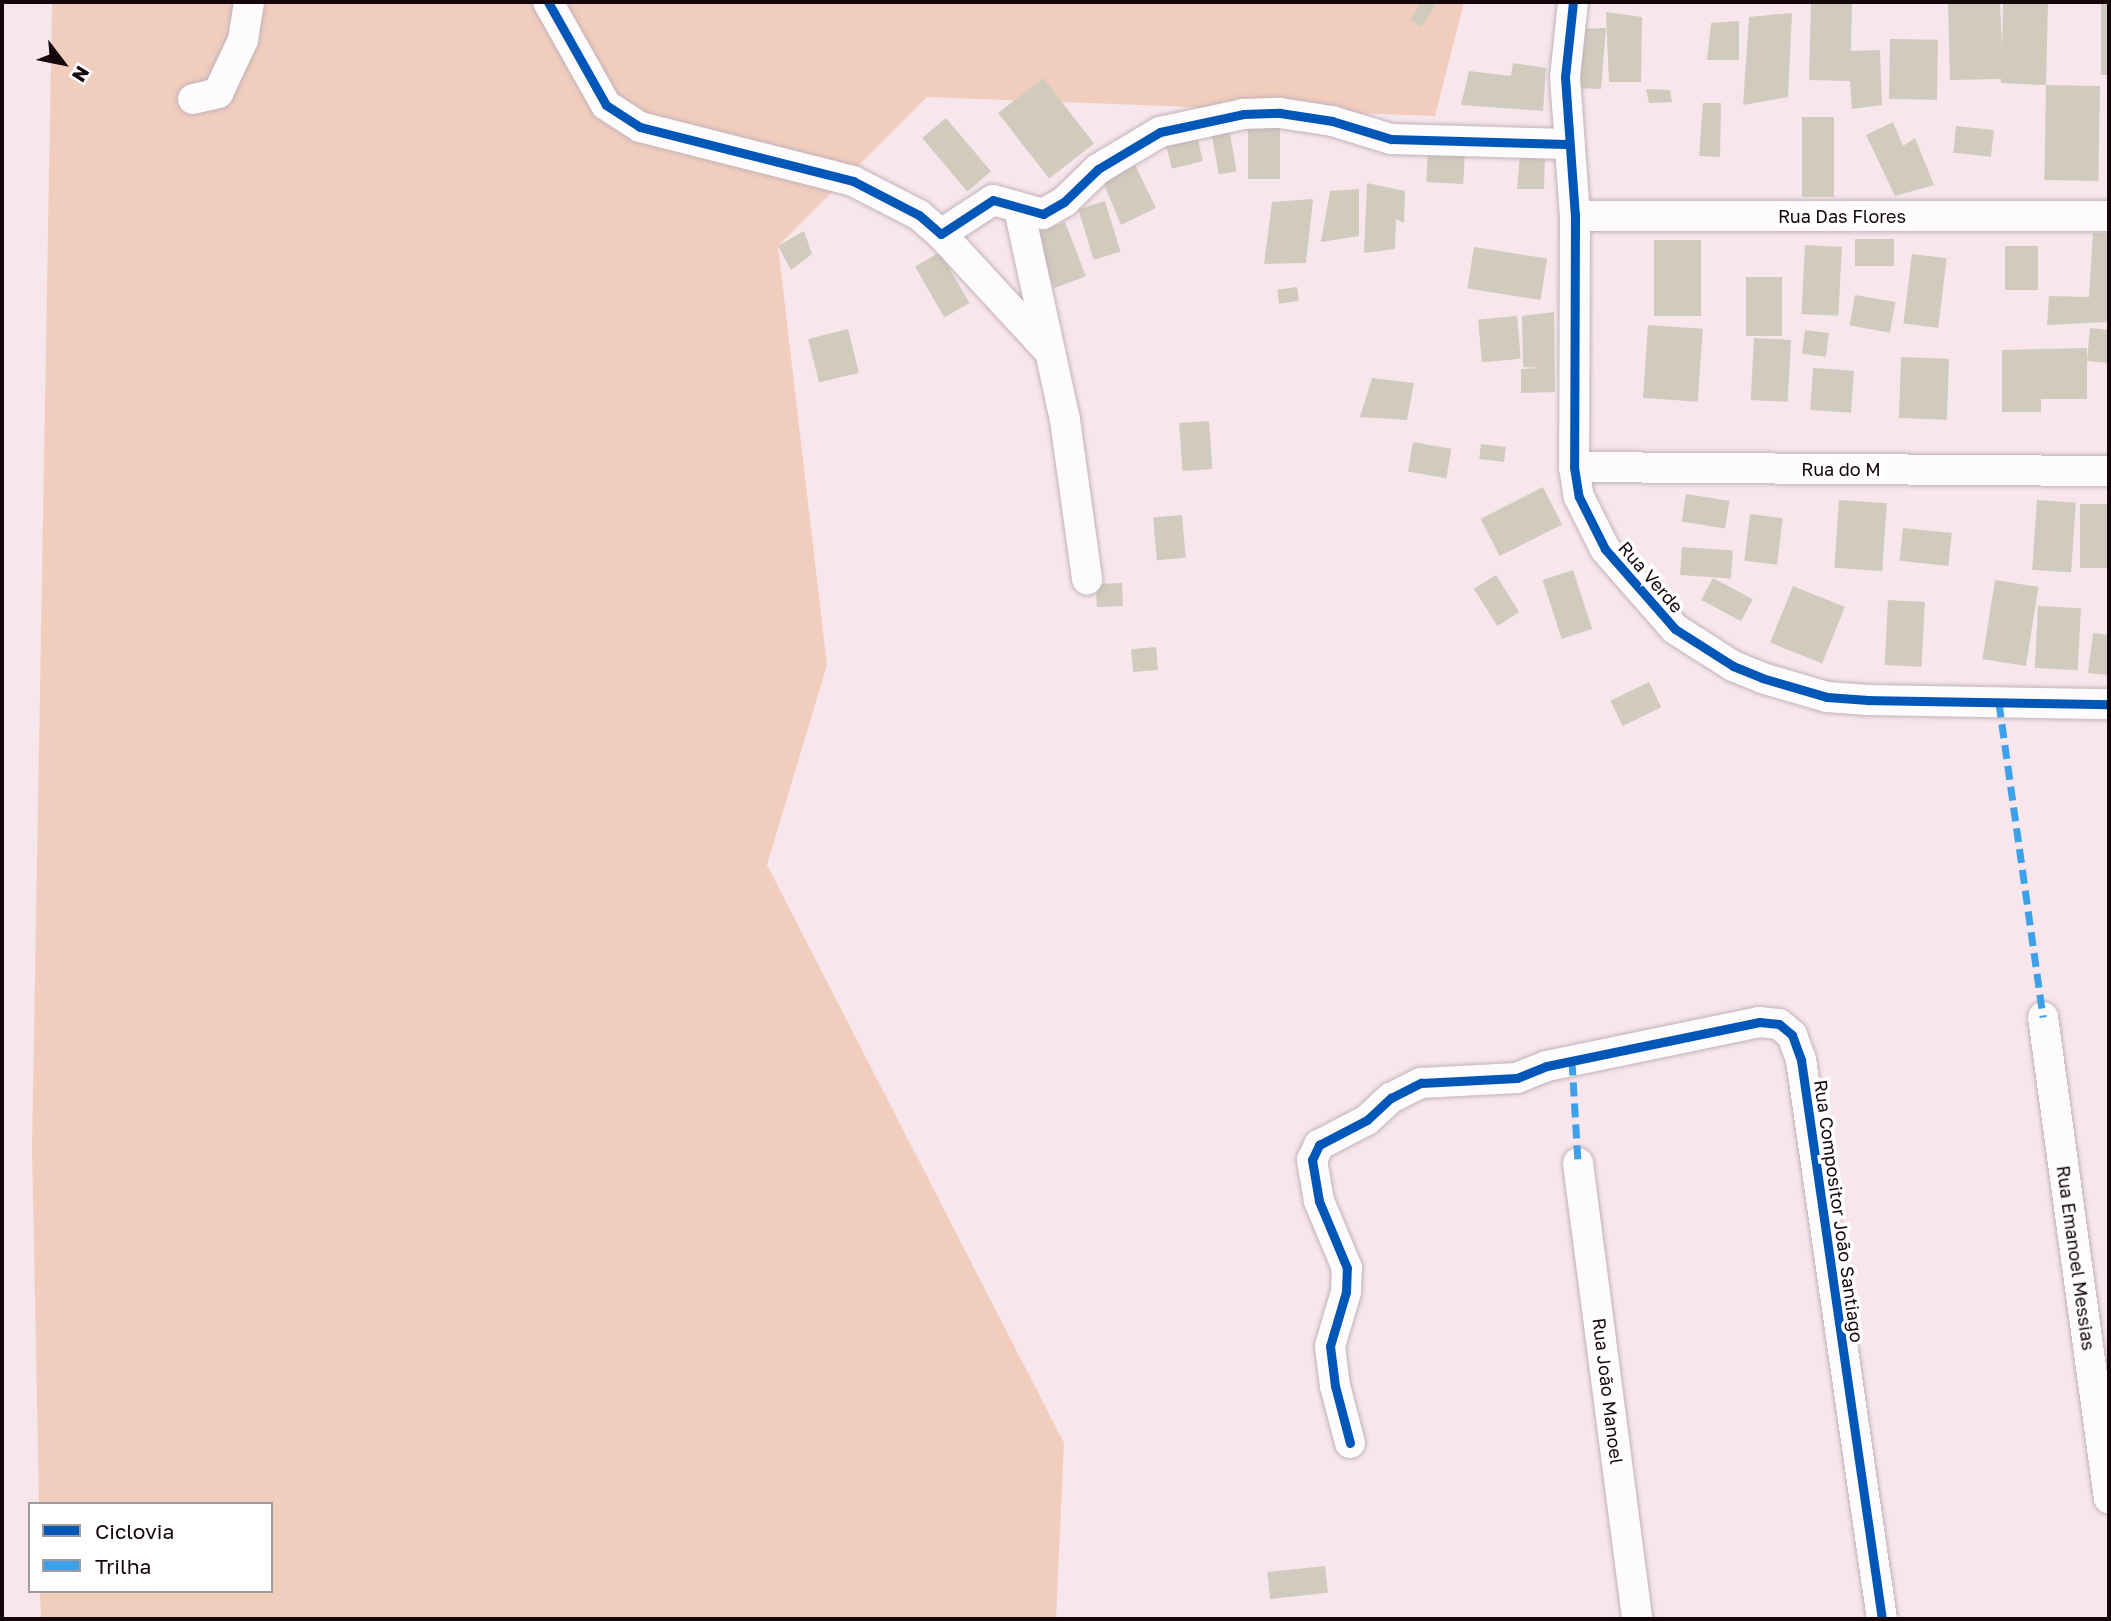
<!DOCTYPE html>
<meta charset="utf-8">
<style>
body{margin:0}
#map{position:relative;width:2111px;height:1621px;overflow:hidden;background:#f7e7ed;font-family:"Golos Text",sans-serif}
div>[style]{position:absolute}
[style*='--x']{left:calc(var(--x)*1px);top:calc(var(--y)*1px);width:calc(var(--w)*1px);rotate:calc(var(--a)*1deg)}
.green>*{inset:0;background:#f1cdbd}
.building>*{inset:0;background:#d0cbbd;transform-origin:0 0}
.roads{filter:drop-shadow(0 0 2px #c2b2b8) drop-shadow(0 0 2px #c2b2b8)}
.minor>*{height:30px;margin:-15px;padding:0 15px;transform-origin:15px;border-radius:15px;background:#fefbfc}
.quiet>*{height:7px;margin-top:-3.5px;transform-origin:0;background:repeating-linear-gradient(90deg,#3da1e9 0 14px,transparent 0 21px)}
.cycleway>*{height:9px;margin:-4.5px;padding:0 4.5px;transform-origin:4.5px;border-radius:4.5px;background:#0057b8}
span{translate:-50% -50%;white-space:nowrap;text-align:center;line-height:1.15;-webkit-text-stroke:7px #fff;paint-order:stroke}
.street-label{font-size:18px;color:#15060c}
.frame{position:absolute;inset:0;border:4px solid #15060c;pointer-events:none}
.legend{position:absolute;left:28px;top:1502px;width:245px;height:91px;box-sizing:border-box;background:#fff;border:2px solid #a19b9e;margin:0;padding:9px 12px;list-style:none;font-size:21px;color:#15060c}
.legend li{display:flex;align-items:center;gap:14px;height:35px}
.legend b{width:35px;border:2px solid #a19b9e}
.north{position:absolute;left:28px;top:28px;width:70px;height:70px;-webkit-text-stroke:5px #fff;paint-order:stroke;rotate:122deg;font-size:19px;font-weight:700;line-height:28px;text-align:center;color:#15060c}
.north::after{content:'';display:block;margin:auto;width:24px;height:32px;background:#15060c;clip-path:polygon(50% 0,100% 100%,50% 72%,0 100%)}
</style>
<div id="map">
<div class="green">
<i style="clip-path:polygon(52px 2px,1464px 2px,1435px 116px,927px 97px,778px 246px,827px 665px,767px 865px,1064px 1443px,1056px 1619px,41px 1619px,40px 1591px,271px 1591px,271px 1504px,39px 1504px,32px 1147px)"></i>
</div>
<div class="building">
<i style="clip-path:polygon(1421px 2px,1437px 2px,1422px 27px,1410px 20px)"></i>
<i style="clip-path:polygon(1811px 2px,1852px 2px,1851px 51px,1880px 50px,1882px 105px,1852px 109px,1850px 81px,1809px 80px)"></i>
<i style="clip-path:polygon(1948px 2px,2000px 2px,2002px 49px,2003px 2px,2048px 2px,2046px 85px,2001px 83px,2001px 79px,1950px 80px)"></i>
<i style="left:2101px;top:2px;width:8px;height:73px"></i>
<i style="clip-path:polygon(1606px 12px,1642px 17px,1641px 82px,1609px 82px)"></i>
<i style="clip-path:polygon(1792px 13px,1788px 97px,1743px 105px,1749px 17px)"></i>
<i style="clip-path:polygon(1739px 21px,1739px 60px,1707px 60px,1711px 23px)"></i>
<i style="clip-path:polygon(1606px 28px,1601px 89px,1571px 88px,1579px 29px)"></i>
<i style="left:1890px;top:39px;width:48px;height:60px;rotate:1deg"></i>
<i style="clip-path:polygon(1513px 63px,1546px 68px,1543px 111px,1461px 105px,1469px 71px,1511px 76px)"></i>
<i style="left:1043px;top:78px;width:83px;height:57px;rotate:52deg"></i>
<i style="left:2046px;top:85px;width:54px;height:95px;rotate:1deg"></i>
<i style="clip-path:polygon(1646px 89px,1670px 90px,1672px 102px,1649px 103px)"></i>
<i style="clip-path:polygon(1703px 103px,1721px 103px,1720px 157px,1699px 156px)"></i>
<i style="left:1248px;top:114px;width:32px;height:65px"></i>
<i style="left:1227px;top:117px;width:55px;height:18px;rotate:80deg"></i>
<i style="left:1802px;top:117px;width:32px;height:80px"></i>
<i style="left:946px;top:118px;width:70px;height:31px;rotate:50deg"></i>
<i style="clip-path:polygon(1893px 122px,1903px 146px,1915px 138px,1934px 185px,1895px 196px,1866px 135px)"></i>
<i style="left:1956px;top:126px;width:38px;height:27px;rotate:6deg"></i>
<i style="left:1195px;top:129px;width:33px;height:32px;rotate:76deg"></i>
<i style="left:1428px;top:150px;width:37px;height:32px;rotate:3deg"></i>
<i style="clip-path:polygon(1545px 154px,1544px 189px,1517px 189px,1520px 155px)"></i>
<i style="clip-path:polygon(1133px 161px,1156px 208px,1121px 225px,1098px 170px)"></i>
<i style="clip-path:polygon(1367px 183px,1405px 191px,1404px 223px,1396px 219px,1395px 249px,1364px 253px)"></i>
<i style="clip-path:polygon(1359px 189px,1359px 236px,1321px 242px,1330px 191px)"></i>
<i style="clip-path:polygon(1313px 199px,1306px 263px,1264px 264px,1272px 202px)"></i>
<i style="left:1105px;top:201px;width:53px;height:28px;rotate:73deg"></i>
<i style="left:1065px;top:222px;width:58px;height:34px;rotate:69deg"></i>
<i style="clip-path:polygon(804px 231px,812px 254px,791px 270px,778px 246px)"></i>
<i style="clip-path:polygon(2093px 233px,2109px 234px,2109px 322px,2047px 325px,2049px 296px,2089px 297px)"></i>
<i style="left:1855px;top:239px;width:39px;height:27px"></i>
<i style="left:1654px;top:240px;width:47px;height:76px"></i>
<i style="left:1805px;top:245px;width:37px;height:69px;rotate:3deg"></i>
<i style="left:2038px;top:246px;width:44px;height:33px;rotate:90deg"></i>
<i style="left:1474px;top:247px;width:74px;height:42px;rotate:9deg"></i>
<i style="left:940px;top:252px;width:59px;height:29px;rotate:60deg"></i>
<i style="left:1912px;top:254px;width:35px;height:70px;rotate:7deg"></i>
<i style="left:1782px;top:277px;width:59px;height:36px;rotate:90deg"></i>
<i style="left:1297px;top:287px;width:14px;height:20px;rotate:82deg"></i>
<i style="left:1855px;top:295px;width:41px;height:31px;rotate:10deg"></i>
<i style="clip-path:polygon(1554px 312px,1555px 392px,1521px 393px,1521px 369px,1542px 368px,1523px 367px,1522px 316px)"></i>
<i style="left:1517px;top:316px;width:43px;height:39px;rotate:85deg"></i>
<i style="left:1648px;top:325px;width:55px;height:73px;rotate:4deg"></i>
<i style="clip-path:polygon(2090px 328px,2109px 330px,2109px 363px,2087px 361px)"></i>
<i style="left:848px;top:329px;width:45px;height:41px;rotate:76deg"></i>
<i style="left:1805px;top:330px;width:24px;height:24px;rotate:7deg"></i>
<i style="left:1754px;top:338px;width:37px;height:62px;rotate:3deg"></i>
<i style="clip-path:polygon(2087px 348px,2087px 399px,2041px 399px,2041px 412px,2002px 412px,2002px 350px)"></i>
<i style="left:1901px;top:357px;width:48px;height:61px;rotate:2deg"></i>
<i style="left:1813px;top:368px;width:41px;height:42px;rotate:4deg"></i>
<i style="clip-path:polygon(1372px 378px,1414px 383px,1407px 420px,1360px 417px)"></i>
<i style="left:1209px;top:421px;width:48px;height:30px;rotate:86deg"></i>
<i style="left:1413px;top:442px;width:39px;height:30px;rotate:10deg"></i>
<i style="left:1481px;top:444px;width:25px;height:15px;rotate:7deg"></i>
<i style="left:1543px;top:487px;width:42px;height:70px;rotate:63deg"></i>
<i style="left:1686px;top:494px;width:44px;height:28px;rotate:9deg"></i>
<i style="left:1839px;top:500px;width:48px;height:68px;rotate:4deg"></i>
<i style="left:2037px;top:500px;width:39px;height:70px;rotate:4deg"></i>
<i style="left:2109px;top:504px;width:64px;height:29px;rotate:90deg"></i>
<i style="left:1750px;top:514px;width:33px;height:47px;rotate:7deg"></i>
<i style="left:1182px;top:515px;width:43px;height:29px;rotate:85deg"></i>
<i style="left:1903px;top:528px;width:49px;height:33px;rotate:6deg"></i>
<i style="left:1682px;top:547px;width:51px;height:28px;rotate:4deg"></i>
<i style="left:1573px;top:570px;width:62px;height:32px;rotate:72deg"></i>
<i style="left:1496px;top:575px;width:44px;height:26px;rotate:58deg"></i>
<i style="left:1713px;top:578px;width:45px;height:25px;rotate:28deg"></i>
<i style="left:1995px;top:580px;width:44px;height:80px;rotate:9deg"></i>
<i style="left:1122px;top:583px;width:23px;height:26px;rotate:88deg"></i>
<i style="left:1793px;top:586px;width:56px;height:61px;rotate:22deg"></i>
<i style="left:1888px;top:600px;width:37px;height:65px;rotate:3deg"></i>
<i style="left:2038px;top:606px;width:43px;height:62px;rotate:3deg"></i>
<i style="clip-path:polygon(2093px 633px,2109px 635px,2109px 675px,2088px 673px)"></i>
<i style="left:1156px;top:647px;width:23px;height:25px;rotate:85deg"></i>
<i style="left:1649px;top:682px;width:28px;height:43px;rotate:64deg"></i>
<i style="left:1325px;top:1566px;width:27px;height:58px;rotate:84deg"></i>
</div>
<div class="roads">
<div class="minor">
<i style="--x:548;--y:2;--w:118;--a:60.6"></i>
<i style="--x:606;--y:105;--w:40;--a:32.9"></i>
<i style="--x:640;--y:127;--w:220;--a:14.2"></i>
<i style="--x:853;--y:181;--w:74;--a:27.3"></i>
<i style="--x:919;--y:215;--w:29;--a:41"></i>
<i style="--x:941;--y:234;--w:62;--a:-33.2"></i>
<i style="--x:993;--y:200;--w:52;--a:15.6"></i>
<i style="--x:1043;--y:214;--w:24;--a:-30"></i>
<i style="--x:1064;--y:202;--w:47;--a:-44.1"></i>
<i style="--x:1098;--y:169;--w:72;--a:-30.8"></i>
<i style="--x:1160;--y:132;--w:85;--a:-12.2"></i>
<i style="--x:1243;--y:114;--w:37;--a:-2"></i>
<i style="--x:1280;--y:113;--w:53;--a:8.7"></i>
<i style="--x:1332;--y:121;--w:62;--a:17"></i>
<i style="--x:1391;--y:139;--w:175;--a:1.6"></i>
<i style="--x:1573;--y:2;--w:75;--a:96.1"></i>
<i style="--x:1565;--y:77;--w:139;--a:85.9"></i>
<i style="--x:1575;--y:216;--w:251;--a:90.2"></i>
<i style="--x:1574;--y:467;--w:30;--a:81"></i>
<i style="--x:1579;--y:497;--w:58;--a:63.4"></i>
<i style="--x:1605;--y:549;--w:106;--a:48.8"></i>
<i style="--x:1675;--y:629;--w:69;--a:32.5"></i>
<i style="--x:1733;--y:666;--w:31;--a:22"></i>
<i style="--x:1762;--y:678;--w:68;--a:16.3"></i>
<i style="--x:1827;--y:697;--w:41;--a:4.2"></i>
<i style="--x:1868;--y:700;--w:241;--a:1"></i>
<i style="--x:193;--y:99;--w:26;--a:-13"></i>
<i style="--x:218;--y:93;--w:59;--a:-64.7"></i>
<i style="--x:243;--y:40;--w:38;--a:-81"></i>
<i style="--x:1019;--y:209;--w:216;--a:77.7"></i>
<i style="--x:1065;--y:420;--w:161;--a:82.1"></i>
<i style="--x:1575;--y:216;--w:534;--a:0"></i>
<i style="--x:941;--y:234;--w:161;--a:47.3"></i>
<i style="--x:1574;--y:467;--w:535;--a:0.43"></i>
<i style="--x:2043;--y:1017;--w:486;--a:82.2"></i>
<i style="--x:1578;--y:1163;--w:460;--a:82.6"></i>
<i style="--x:1350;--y:1443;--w:59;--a:-104.7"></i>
<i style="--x:1335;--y:1386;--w:40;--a:-97.1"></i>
<i style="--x:1330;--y:1346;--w:56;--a:-73.5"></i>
<i style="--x:1346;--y:1292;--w:24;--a:-88"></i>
<i style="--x:1347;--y:1268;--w:73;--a:-112.7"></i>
<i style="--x:1319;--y:1201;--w:42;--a:-99.7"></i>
<i style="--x:1312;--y:1160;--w:17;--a:-65"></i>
<i style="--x:1319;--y:1145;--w:54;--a:-27.5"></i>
<i style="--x:1367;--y:1120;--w:33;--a:-43"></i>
<i style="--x:1391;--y:1098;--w:34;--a:-27"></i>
<i style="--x:1421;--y:1083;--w:96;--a:-3"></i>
<i style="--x:1517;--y:1078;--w:32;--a:-22"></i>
<i style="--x:1547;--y:1066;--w:217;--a:-11.7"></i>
<i style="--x:1759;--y:1022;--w:20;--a:6"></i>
<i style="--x:1779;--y:1024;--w:17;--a:40"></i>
<i style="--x:1792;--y:1035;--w:27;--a:70"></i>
<i style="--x:1801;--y:1060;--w:565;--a:81.76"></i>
</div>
</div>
<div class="quiet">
<i style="--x:1999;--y:703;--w:317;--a:82"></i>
<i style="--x:1572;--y:1061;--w:102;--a:86.6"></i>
</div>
<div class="cycleway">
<i style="--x:548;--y:2;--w:118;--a:60.6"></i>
<i style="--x:606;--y:105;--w:40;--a:32.9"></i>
<i style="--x:640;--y:127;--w:220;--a:14.2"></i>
<i style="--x:853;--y:181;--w:74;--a:27.3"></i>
<i style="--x:919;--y:215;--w:29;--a:41"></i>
<i style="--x:941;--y:234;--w:62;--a:-33.2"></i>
<i style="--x:993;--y:200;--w:52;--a:15.6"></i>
<i style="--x:1043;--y:214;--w:24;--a:-30"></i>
<i style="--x:1064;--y:202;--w:47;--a:-44.1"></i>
<i style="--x:1098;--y:169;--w:72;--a:-30.8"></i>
<i style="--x:1160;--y:132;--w:85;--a:-12.2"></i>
<i style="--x:1243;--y:114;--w:37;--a:-2"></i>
<i style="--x:1280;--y:113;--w:53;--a:8.7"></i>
<i style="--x:1332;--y:121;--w:62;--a:17"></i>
<i style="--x:1391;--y:139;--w:175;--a:1.6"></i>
<i style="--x:1573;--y:2;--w:75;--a:96.1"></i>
<i style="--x:1565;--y:77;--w:139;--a:85.9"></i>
<i style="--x:1575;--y:216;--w:251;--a:90.2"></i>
<i style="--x:1574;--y:467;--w:30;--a:81"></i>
<i style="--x:1579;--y:497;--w:58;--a:63.4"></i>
<i style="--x:1605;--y:549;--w:106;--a:48.8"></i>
<i style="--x:1675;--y:629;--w:69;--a:32.5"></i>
<i style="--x:1733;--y:666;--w:31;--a:22"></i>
<i style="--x:1762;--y:678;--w:68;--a:16.3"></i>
<i style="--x:1827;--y:697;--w:41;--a:4.2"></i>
<i style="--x:1868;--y:700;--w:241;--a:1"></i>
<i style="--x:1350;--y:1443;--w:59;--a:-104.7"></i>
<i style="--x:1335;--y:1386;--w:40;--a:-97.1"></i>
<i style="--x:1330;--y:1346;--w:56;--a:-73.5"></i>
<i style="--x:1346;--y:1292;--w:24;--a:-88"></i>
<i style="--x:1347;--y:1268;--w:73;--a:-112.7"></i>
<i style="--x:1319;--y:1201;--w:42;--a:-99.7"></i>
<i style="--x:1312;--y:1160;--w:17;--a:-65"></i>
<i style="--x:1319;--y:1145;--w:54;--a:-27.5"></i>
<i style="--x:1367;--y:1120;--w:33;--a:-43"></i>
<i style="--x:1391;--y:1098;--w:34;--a:-27"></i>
<i style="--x:1421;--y:1083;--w:96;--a:-3"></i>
<i style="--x:1517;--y:1078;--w:32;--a:-22"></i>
<i style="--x:1547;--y:1066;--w:217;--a:-11.7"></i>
<i style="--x:1759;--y:1022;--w:20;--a:6"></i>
<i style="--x:1779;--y:1024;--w:17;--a:40"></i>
<i style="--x:1792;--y:1035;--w:27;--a:70"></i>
<i style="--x:1801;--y:1060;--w:565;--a:81.76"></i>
</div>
<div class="street-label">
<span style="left:1842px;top:216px">Rua Das Flores</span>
<span style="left:1841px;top:469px">Rua do M</span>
<span style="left:1651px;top:577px;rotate:49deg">Rua Verde</span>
<span style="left:1839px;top:1211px;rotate:82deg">Rua Compositor João Santiago</span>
<span style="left:2076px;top:1258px;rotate:82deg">Rua Emanoel Messias</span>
<span style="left:1608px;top:1391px;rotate:83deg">Rua João Manoel</span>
</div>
<div class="frame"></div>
<ul class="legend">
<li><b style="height:9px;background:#0057b8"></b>Ciclovia</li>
<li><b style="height:9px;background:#3da1e9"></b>Trilha</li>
</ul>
<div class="north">N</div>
</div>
